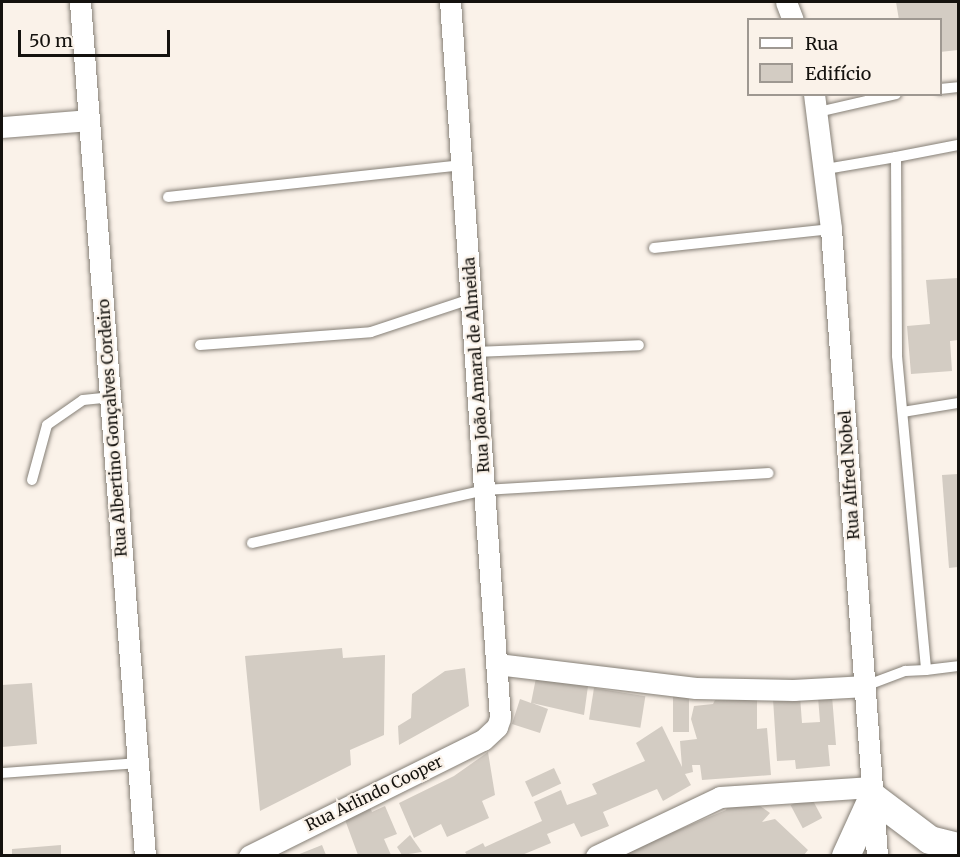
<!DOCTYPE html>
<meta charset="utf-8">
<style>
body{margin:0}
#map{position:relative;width:960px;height:857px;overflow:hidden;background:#faf2e9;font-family:Merriweather,serif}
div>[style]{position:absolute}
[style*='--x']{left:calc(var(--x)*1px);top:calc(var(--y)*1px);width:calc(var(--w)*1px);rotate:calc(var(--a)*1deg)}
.building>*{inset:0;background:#d3ccc3;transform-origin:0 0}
.roads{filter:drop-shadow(0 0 2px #857f76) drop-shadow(0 0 2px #857f76)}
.service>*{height:10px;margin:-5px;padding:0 5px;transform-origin:5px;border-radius:5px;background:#fff}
.minor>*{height:21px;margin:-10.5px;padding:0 10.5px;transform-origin:10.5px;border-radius:10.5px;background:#fff}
.secondary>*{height:28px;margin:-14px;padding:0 14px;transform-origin:14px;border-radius:14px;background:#fff}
span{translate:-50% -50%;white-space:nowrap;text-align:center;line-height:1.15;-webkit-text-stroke:4.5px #faf2e9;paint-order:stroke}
.street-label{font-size:16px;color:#14120e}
.frame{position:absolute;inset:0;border:3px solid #14120e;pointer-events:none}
.legend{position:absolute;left:747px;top:18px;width:195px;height:78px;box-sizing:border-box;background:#faf2e9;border:2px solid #9e9891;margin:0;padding:8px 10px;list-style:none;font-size:18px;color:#14120e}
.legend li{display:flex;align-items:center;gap:12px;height:30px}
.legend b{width:30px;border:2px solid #9e9891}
.scale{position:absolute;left:18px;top:30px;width:152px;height:27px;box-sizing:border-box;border:3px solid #14120e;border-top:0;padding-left:8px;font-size:18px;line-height:21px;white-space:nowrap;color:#14120e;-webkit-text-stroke:4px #faf2e9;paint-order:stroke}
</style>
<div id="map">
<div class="building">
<i style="clip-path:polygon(896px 2px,958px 2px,958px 50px,940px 52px,940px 20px,899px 20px)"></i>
<i style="clip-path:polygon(958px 278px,958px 340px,950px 341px,952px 371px,911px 374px,907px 326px,930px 324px,926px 280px)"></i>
<i style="clip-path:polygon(958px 474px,958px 567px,949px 568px,942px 475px)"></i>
<i style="clip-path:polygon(342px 648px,343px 658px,385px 655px,384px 735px,350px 750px,351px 765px,260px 811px,245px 656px)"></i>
<i style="clip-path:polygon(465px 668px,469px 706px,399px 745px,398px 726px,411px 718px,412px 694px,445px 671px)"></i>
<i style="clip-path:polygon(536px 678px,588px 686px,584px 715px,532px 703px,548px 709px,540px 733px,512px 724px,520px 699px,531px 703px)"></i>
<i style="clip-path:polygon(32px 683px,37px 744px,2px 747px,2px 685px)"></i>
<i style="left:594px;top:688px;width:52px;height:32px;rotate:9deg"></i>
<i style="left:673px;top:693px;width:16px;height:39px"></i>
<i style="clip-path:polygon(800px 696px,802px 723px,820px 722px,818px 697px,832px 696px,836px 745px,828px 745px,830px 766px,796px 769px,795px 760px,777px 761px,773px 699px)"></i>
<i style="clip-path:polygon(757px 699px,757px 729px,767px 728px,771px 775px,702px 780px,700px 765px,692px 765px,693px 772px,685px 774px,691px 785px,663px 801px,657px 789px,603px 812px,609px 826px,581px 837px,574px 823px,547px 834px,551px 843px,522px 855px,467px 855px,465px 852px,483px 843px,485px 847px,542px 821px,534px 802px,561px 790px,567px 805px,597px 794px,592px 784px,645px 761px,636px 743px,662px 726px,682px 767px,680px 741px,697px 739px,691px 719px,694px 706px,713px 704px,715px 700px)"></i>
<i style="clip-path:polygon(488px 752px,495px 795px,482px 801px,489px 818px,447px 837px,441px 824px,414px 838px,399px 803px,454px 776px)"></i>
<i style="left:554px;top:768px;width:17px;height:32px;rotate:65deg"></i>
<i style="left:810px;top:795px;width:26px;height:22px;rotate:62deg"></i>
<i style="clip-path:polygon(753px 801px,770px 813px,762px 822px,775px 819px,808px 850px,804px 855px,618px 855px,726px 810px,728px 804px)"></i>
<i style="clip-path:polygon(369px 805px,372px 812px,385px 806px,397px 834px,384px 839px,391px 855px,358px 855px,344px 817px)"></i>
<i style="clip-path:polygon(410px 835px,422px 852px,402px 855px,397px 847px)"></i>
<i style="clip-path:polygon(61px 845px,61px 855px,12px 855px,12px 849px)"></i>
<i style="clip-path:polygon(322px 845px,326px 855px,297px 855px)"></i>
</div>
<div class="roads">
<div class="service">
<i style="--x:940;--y:89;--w:18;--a:-6"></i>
<i style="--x:818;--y:112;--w:80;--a:-13"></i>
<i style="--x:896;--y:157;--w:63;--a:-11"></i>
<i style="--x:826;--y:169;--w:71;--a:-9.7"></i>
<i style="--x:896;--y:157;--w:199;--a:89.7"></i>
<i style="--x:897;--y:356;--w:315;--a:84.7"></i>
<i style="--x:926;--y:670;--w:32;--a:-7"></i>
<i style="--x:168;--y:197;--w:296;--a:-6.2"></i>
<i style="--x:654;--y:248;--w:178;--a:-6.1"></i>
<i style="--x:200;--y:345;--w:171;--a:-4.3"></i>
<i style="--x:371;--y:332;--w:105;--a:-18.3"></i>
<i style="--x:475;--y:352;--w:164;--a:-2.4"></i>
<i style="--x:903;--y:412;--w:56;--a:-9.3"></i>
<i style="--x:32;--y:480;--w:57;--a:-74.7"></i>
<i style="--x:47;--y:425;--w:44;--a:-34.8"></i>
<i style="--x:83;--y:400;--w:27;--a:-6"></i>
<i style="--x:252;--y:543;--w:239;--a:-12.8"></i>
<i style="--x:485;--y:490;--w:284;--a:-3.4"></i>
<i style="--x:865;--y:686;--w:43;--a:-20.6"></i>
<i style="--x:905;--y:671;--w:21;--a:-3"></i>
<i style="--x:2;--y:773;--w:136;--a:-4.2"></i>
</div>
<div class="minor">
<i style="--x:80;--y:2;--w:856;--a:85.65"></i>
<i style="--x:786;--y:2;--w:19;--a:69"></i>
<i style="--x:814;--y:94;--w:136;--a:82.8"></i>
<i style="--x:831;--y:229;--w:629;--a:85.8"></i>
<i style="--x:2;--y:127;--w:87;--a:-4.6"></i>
<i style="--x:497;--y:664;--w:200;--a:6.9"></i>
<i style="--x:696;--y:688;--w:98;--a:1.2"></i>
<i style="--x:794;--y:690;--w:71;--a:-3.2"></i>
<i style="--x:249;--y:856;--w:261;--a:-26.4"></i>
<i style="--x:483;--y:740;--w:19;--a:-43"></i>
<i style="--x:497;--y:727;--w:9;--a:-72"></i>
<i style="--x:500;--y:718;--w:718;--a:-93.99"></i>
<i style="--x:596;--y:856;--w:137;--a:-25.4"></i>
<i style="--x:720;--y:797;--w:152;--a:-3.8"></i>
</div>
<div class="secondary">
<i style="--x:846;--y:856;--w:65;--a:-65.4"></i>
<i style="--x:873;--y:797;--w:71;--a:37"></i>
<i style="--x:930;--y:840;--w:29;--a:14"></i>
</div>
</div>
<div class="street-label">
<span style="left:476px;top:365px;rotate:-94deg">Rua João Amaral de Almeida</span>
<span style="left:112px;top:428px;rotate:-94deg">Rua Albertino Gonçalves Cordeiro</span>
<span style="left:849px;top:475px;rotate:-94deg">Rua Alfred Nobel</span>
<span style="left:374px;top:793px;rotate:-26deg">Rua Arlindo Cooper</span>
</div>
<div class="frame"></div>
<ul class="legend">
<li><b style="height:8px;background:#fff"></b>Rua</li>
<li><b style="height:16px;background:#d3ccc3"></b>Edifício</li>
</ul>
<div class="scale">50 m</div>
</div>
